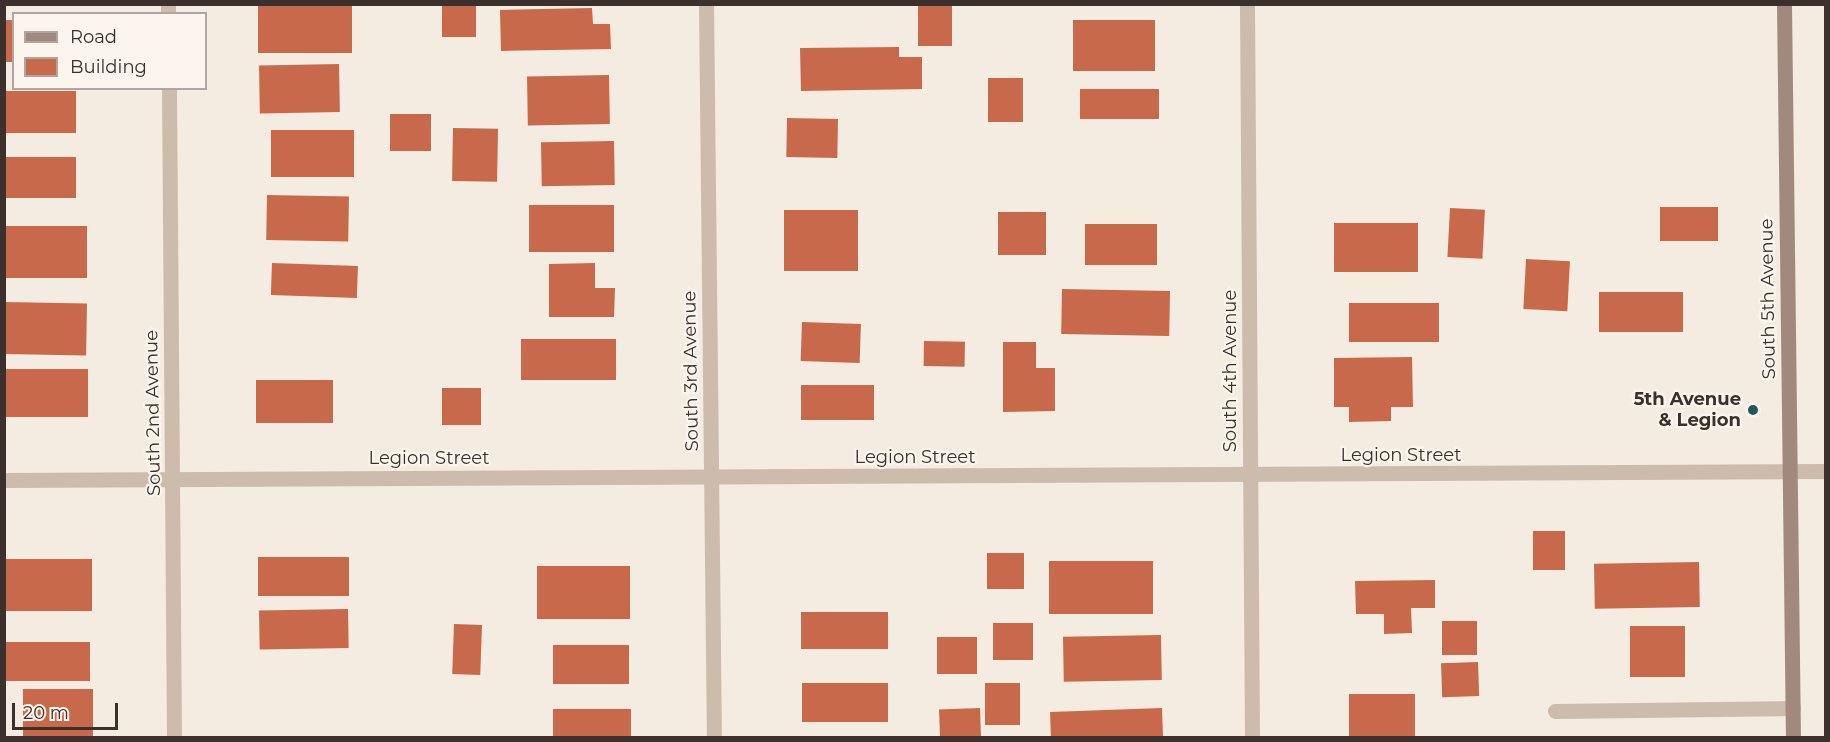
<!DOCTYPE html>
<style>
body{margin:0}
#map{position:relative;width:1830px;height:742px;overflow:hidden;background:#f4ebe1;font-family:Montserrat,sans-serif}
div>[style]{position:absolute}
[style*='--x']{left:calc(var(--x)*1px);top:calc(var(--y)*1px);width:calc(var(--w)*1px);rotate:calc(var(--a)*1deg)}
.building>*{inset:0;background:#c8694b;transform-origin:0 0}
.lane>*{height:15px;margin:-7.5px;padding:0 7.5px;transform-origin:7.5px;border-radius:7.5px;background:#cdbbac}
.street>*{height:15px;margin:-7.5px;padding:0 7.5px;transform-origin:7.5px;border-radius:7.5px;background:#cdbbac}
.secondary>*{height:15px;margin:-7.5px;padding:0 7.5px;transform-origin:7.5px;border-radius:7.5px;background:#a18a7d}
.dots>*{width:16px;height:16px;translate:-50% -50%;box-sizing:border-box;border:3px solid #fbf5ee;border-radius:50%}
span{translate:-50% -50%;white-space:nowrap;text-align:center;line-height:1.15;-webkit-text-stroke:4.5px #fbf5ee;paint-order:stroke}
.street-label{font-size:18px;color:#3b302b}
.poi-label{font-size:18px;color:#3b302b;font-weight:700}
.right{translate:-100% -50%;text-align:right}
.frame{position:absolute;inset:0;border:6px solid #3b302b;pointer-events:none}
.legend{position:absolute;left:12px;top:12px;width:195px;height:78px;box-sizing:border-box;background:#fbf5ee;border:2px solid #aea6a0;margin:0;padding:8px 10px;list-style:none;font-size:18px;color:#3b302b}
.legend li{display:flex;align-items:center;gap:12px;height:30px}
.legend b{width:30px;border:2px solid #aea6a0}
.scale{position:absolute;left:12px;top:703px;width:106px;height:27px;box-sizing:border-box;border:3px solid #3b302b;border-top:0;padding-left:8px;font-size:18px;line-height:21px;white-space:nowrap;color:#3b302b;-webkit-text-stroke:4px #fbf5ee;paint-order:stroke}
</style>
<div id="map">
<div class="building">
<i style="left:442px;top:4px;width:34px;height:33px"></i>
<i style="left:258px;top:6px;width:94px;height:47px"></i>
<i style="left:918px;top:6px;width:34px;height:40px"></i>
<i style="clip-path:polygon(592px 8px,593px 24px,610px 24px,611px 49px,501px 51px,500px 10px)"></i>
<i style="left:4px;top:20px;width:10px;height:42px"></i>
<i style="left:1155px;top:20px;width:51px;height:82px;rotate:90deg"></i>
<i style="clip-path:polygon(899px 47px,899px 57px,922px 57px,922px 89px,801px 91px,800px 48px)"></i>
<i style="left:339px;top:64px;width:48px;height:80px;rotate:89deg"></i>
<i style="left:609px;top:75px;width:49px;height:82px;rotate:89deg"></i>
<i style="left:988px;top:78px;width:35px;height:44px"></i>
<i style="left:1080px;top:89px;width:79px;height:30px"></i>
<i style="left:4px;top:91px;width:72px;height:42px"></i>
<i style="left:390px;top:114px;width:41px;height:37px"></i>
<i style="left:787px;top:118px;width:51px;height:39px;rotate:1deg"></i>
<i style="left:453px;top:128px;width:45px;height:53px;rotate:1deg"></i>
<i style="left:354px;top:130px;width:47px;height:83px;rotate:90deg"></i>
<i style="left:614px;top:141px;width:44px;height:73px;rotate:89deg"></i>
<i style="left:76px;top:157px;width:41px;height:71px;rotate:90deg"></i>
<i style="left:267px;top:195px;width:82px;height:45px;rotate:1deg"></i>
<i style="left:614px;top:205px;width:47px;height:85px;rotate:90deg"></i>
<i style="left:1718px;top:207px;width:34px;height:58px;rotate:90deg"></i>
<i style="left:1450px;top:208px;width:35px;height:49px;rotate:3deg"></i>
<i style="left:784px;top:210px;width:74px;height:61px"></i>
<i style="left:1046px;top:212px;width:43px;height:48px;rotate:90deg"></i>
<i style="left:1334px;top:223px;width:84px;height:49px"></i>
<i style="left:1085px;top:224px;width:72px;height:41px"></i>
<i style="left:4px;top:226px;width:83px;height:52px"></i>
<i style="left:1526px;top:259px;width:44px;height:50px;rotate:3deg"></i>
<i style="left:272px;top:263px;width:86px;height:32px;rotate:2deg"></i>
<i style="clip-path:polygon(595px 263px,595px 288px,615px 288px,614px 317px,549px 317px,549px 264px)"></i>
<i style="left:1062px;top:289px;width:108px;height:45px;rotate:1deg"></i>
<i style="left:1599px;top:292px;width:84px;height:40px"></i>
<i style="left:4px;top:302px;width:83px;height:52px;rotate:1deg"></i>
<i style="left:1349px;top:303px;width:90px;height:39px"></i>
<i style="left:802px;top:322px;width:59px;height:39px;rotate:2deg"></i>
<i style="left:521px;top:339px;width:95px;height:41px"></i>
<i style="left:924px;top:341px;width:41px;height:25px;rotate:1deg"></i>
<i style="clip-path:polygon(1003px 342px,1036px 342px,1036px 368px,1055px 368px,1055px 411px,1003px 412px)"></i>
<i style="clip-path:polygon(1412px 357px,1413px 407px,1391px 407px,1391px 421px,1349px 422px,1349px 407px,1334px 407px,1334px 358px)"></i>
<i style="left:4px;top:369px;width:84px;height:48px"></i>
<i style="left:256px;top:380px;width:77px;height:43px"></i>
<i style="left:801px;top:385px;width:73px;height:35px"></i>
<i style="left:442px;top:388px;width:39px;height:37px"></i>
<i style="left:1533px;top:531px;width:32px;height:39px"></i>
<i style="left:987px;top:553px;width:37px;height:36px"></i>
<i style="left:258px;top:557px;width:91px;height:39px"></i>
<i style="left:92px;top:559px;width:52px;height:88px;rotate:90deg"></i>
<i style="left:1153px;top:561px;width:53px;height:104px;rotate:90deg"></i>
<i style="left:1699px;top:562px;width:45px;height:105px;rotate:89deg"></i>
<i style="left:537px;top:566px;width:93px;height:53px"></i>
<i style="clip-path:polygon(1435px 580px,1435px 608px,1411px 608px,1412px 633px,1384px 634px,1384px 614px,1356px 614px,1355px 581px)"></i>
<i style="left:348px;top:609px;width:39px;height:89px;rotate:89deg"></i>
<i style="left:801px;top:612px;width:87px;height:37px"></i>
<i style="left:1442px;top:621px;width:35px;height:34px"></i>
<i style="left:993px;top:623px;width:40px;height:37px"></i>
<i style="left:454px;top:624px;width:28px;height:50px;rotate:2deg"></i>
<i style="left:1630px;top:626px;width:55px;height:51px"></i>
<i style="left:1161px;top:635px;width:45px;height:98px;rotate:89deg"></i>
<i style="left:937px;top:637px;width:40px;height:37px"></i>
<i style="left:90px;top:642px;width:39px;height:86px;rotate:90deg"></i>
<i style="left:629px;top:645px;width:39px;height:76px;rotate:90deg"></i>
<i style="left:1478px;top:662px;width:34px;height:37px;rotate:88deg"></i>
<i style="left:802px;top:683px;width:86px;height:39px"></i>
<i style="left:1020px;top:683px;width:42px;height:35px;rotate:90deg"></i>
<i style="left:23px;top:689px;width:70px;height:49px"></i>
<i style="left:1349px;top:694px;width:66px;height:44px"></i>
<i style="left:980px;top:708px;width:30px;height:41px;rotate:88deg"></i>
<i style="left:1162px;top:708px;width:30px;height:112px;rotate:88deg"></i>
<i style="left:631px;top:709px;width:29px;height:78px;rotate:90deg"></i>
</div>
<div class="lane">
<i style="--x:1555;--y:711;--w:238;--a:-0.7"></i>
</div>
<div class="street">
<i style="--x:168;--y:4;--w:10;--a:90"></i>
<i style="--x:706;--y:4;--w:734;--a:89.38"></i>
<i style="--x:1247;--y:4;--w:734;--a:89.61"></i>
<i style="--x:169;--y:88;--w:650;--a:89.56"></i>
<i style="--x:4;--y:480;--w:1822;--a:-0.28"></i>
</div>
<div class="secondary">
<i style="--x:1784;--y:4;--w:734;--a:89.3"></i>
</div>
<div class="dots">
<i style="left:1753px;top:410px;background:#1f5a5e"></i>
</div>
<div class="street-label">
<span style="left:1768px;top:299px;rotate:-91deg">South 5th Avenue</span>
<span style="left:691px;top:371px;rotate:-91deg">South 3rd Avenue</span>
<span style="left:1230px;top:371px;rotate:-90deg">South 4th Avenue</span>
<span style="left:153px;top:413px;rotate:-91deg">South 2nd Avenue</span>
<span style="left:1401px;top:455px">Legion Street</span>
<span style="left:915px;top:457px">Legion Street</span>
<span style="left:429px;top:458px">Legion Street</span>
</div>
<div class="poi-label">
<span class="right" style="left:1741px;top:410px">5th Avenue<br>&amp; Legion</span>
</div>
<div class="frame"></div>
<ul class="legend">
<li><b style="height:8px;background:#a18a7d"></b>Road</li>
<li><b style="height:16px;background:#c8694b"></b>Building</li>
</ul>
<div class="scale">20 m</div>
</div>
